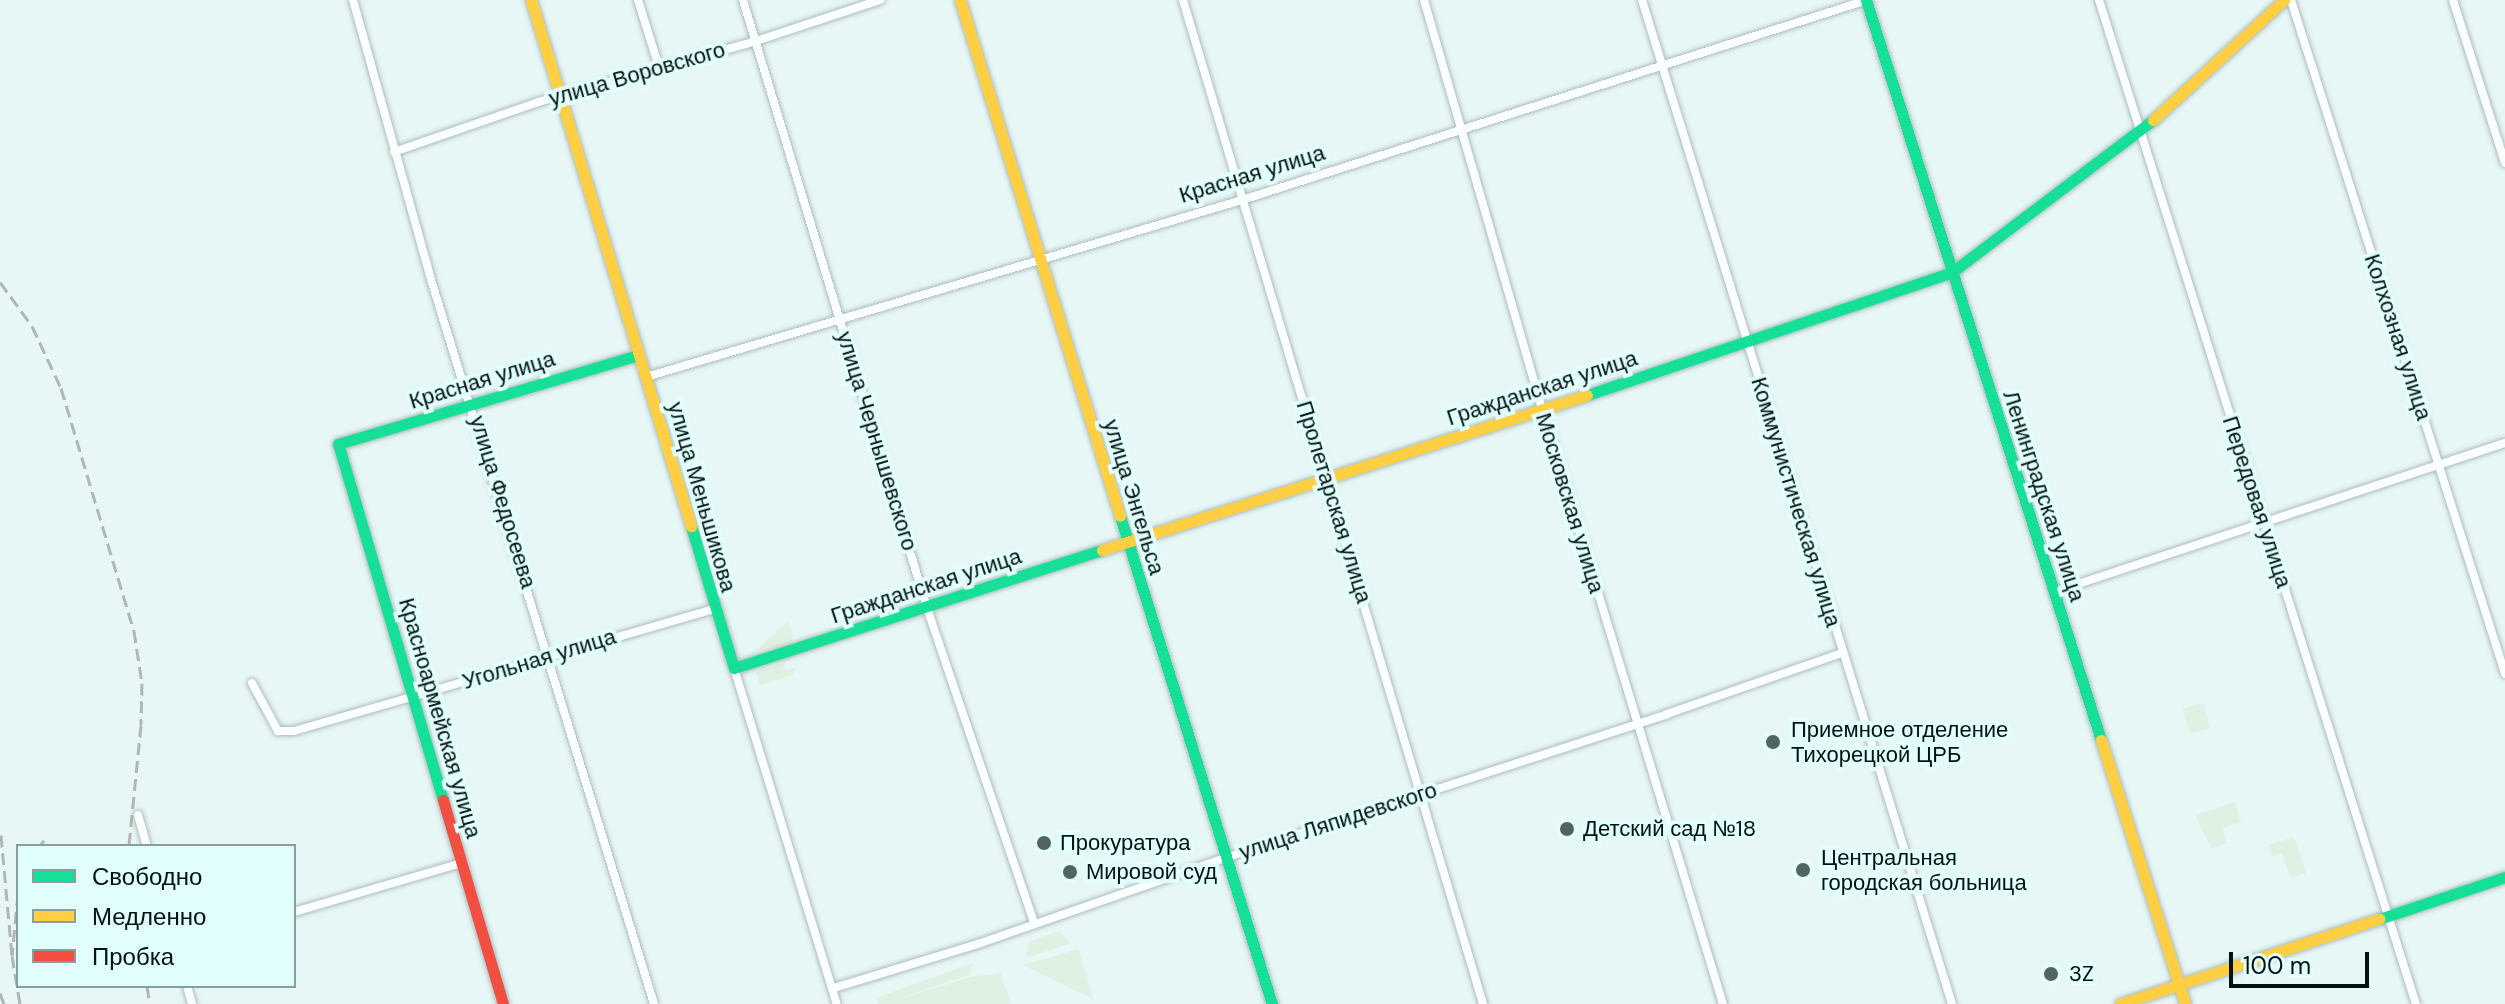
<!DOCTYPE html>
<meta charset="utf-8">
<style>
body{margin:0}
#map{position:relative;width:2505px;height:1004px;overflow:hidden;background:#e7f7f6;font-family:"DM Sans",sans-serif}
div>[style]{position:absolute}
[style*='--x']{left:calc(var(--x)*1px);top:calc(var(--y)*1px);width:calc(var(--w)*1px);rotate:calc(var(--a)*1deg)}
.green>*{inset:0;background:#dff1e2;transform-origin:0 0}
.roads{filter:drop-shadow(0 0 2px #adbdbc) drop-shadow(0 0 2px #adbdbc)}
.street>*{height:8px;margin:-4px;padding:0 4px;transform-origin:4px;border-radius:4px;background:#fbfefe}
.fast>*{height:11px;margin:-5.5px;padding:0 5.5px;transform-origin:5.5px;border-radius:5.5px;background:#16e098}
.slow>*{height:11px;margin:-5.5px;padding:0 5.5px;transform-origin:5.5px;border-radius:5.5px;background:#ffcf43}
.jam>*{height:11px;margin:-5.5px;padding:0 5.5px;transform-origin:5.5px;border-radius:5.5px;background:#f24e42}
.rail>*{height:3px;margin-top:-1.5px;transform-origin:0;background:repeating-linear-gradient(90deg,#b1b6b5 0 12px,transparent 0 18px)}
.dots>*{width:22px;height:22px;translate:-50% -50%;box-sizing:border-box;border:4px solid #e1fdfc;border-radius:50%}
span{translate:-50% -50%;white-space:nowrap;text-align:center;line-height:1.15;-webkit-text-stroke:8px #e1fdfc;paint-order:stroke}
.street-label{font-size:22px;color:#021312}
.poi-label{font-size:22px;color:#021312}
.left{translate:0 -50%;text-align:left}
.legend{position:absolute;left:16px;top:844px;width:280px;height:144px;box-sizing:border-box;background:#e1fdfc;border:2px solid #889f9e;margin:0;padding:10px 14px;list-style:none;font-size:24px;color:#021312}
.legend li{display:flex;align-items:center;gap:16px;height:40px}
.legend b{width:40px;border:2px solid #889f9e}
.scale{position:absolute;left:2229px;top:952px;width:140px;height:36px;box-sizing:border-box;border:4px solid #021312;border-top:0;padding-left:10px;font-size:24px;line-height:28px;white-space:nowrap;color:#021312;-webkit-text-stroke:6px #e1fdfc;paint-order:stroke}
</style>
<div id="map">
<div class="green">
<i style="clip-path:polygon(788px 621px,793px 636px,791px 644px,754px 652px)"></i>
<i style="clip-path:polygon(783px 663px,786px 670px,797px 667px,793px 675px,760px 685px,756px 671px)"></i>
<i style="left:2203px;top:703px;width:26px;height:21px;rotate:74deg"></i>
<i style="clip-path:polygon(2235px 802px,2241px 822px,2223px 828px,2227px 843px,2211px 848px,2195px 815px)"></i>
<i style="clip-path:polygon(2291px 838px,2296px 840px,2306px 873px,2290px 878px,2282px 854px,2272px 857px,2268px 845px)"></i>
<i style="clip-path:polygon(1058px 931px,1071px 943px,1026px 958px,1029px 942px)"></i>
<i style="clip-path:polygon(1079px 949px,1093px 999px,1023px 965px)"></i>
<i style="clip-path:polygon(973px 963px,969px 975px,885px 1003px,971px 977px,1001px 973px,1011px 1004px,878px 1004px,876px 998px)"></i>
</div>
<div class="roads">
<div class="street">
<i style="--x:353;--y:0;--w:283;--a:74.4"></i>
<i style="--x:429;--y:273;--w:765;--a:72.89"></i>
<i style="--x:638;--y:0;--w:70;--a:72.6"></i>
<i style="--x:743;--y:0;--w:635;--a:73.16"></i>
<i style="--x:927;--y:608;--w:333;--a:71.2"></i>
<i style="--x:1183;--y:0;--w:1048;--a:73.36"></i>
<i style="--x:1424;--y:0;--w:425;--a:73.9"></i>
<i style="--x:1542;--y:408;--w:623;--a:73.11"></i>
<i style="--x:1642;--y:0;--w:1051;--a:72.84"></i>
<i style="--x:2099;--y:0;--w:1053;--a:72.48"></i>
<i style="--x:2291;--y:0;--w:707;--a:72.38"></i>
<i style="--x:2453;--y:0;--w:171;--a:72.3"></i>
<i style="--x:394;--y:152;--w:152;--a:-19.1"></i>
<i style="--x:538;--y:102;--w:226;--a:-15.6"></i>
<i style="--x:756;--y:41;--w:131;--a:-18.3"></i>
<i style="--x:646;--y:377;--w:622;--a:-16.54"></i>
<i style="--x:1242;--y:200;--w:656;--a:-17.74"></i>
<i style="--x:2054;--y:592;--w:475;--a:-18.3"></i>
<i style="--x:734;--y:668;--w:351;--a:73"></i>
<i style="--x:252;--y:683;--w:55;--a:61.6"></i>
<i style="--x:278;--y:731;--w:16;--a:0"></i>
<i style="--x:294;--y:731;--w:437;--a:-16.2"></i>
<i style="--x:138;--y:815;--w:32;--a:74"></i>
<i style="--x:294;--y:912;--w:175;--a:-16.3"></i>
<i style="--x:187;--y:986;--w:19;--a:74"></i>
<i style="--x:834;--y:988;--w:151;--a:-17"></i>
<i style="--x:978;--y:944;--w:262;--a:-19.2"></i>
<i style="--x:1225;--y:858;--w:465;--a:-18"></i>
<i style="--x:1667;--y:714;--w:185;--a:-19.2"></i>
</div>
<div class="fast">
<i style="--x:1866;--y:0;--w:776;--a:72.38"></i>
<i style="--x:1587;--y:395;--w:385;--a:-18.6"></i>
<i style="--x:1952;--y:272;--w:252;--a:-37.1"></i>
<i style="--x:1120;--y:516;--w:511;--a:72.7"></i>
<i style="--x:691;--y:526;--w:148;--a:73.2"></i>
<i style="--x:734;--y:668;--w:386;--a:-17.8"></i>
<i style="--x:443;--y:800;--w:371;--a:-106.4"></i>
<i style="--x:338;--y:444;--w:313;--a:-16.5"></i>
<i style="--x:2379;--y:919;--w:133;--a:-18.4"></i>
</div>
<div class="slow">
<i style="--x:531;--y:0;--w:550;--a:73.08"></i>
<i style="--x:960;--y:0;--w:540;--a:72.77"></i>
<i style="--x:2153;--y:120;--w:178;--a:-42.5"></i>
<i style="--x:1102;--y:550;--w:509;--a:-17.72"></i>
<i style="--x:2101;--y:740;--w:277;--a:72.3"></i>
<i style="--x:2120;--y:1004;--w:273;--a:-18.2"></i>
</div>
<div class="jam">
<i style="--x:443;--y:800;--w:213;--a:73.6"></i>
</div>
</div>
<div class="rail">
<i style="--x:0;--y:282;--w:54;--a:54"></i>
<i style="--x:32;--y:326;--w:68;--a:64.9"></i>
<i style="--x:61;--y:388;--w:254;--a:73.3"></i>
<i style="--x:134;--y:631;--w:53;--a:81.3"></i>
<i style="--x:142;--y:683;--w:42;--a:91.4"></i>
<i style="--x:141;--y:725;--w:122;--a:95.7"></i>
<i style="--x:1;--y:835;--w:121;--a:84.8"></i>
<i style="--x:40;--y:846;--w:7;--a:-56"></i>
<i style="--x:18;--y:894;--w:62;--a:95.5"></i>
<i style="--x:12;--y:956;--w:49;--a:80.5"></i>
<i style="--x:147;--y:986;--w:18;--a:81"></i>
<i style="--x:0;--y:993;--w:12;--a:70"></i>
</div>
<div class="dots">
<i style="left:1773px;top:742px;background:#526362"></i>
<i style="left:1567px;top:829px;background:#526362"></i>
<i style="left:1044px;top:843px;background:#526362"></i>
<i style="left:1803px;top:870px;background:#526362"></i>
<i style="left:1070px;top:872px;background:#526362"></i>
<i style="left:2051px;top:974px;background:#526362"></i>
</div>
<div class="street-label">
<span style="left:637px;top:74px;rotate:-16deg">улица Воровского</span>
<span style="left:1252px;top:174px;rotate:-17deg">Красная улица</span>
<span style="left:2398px;top:337px;rotate:72deg">Колхозная улица</span>
<span style="left:482px;top:380px;rotate:-17deg">Красная улица</span>
<span style="left:1542px;top:388px;rotate:-18deg">Гражданская улица</span>
<span style="left:877px;top:441px;rotate:73deg">улица Чернышевского</span>
<span style="left:2044px;top:496px;rotate:72deg">Ленинградская улица</span>
<span style="left:702px;top:497px;rotate:74deg">улица Меньшикова</span>
<span style="left:1134px;top:497px;rotate:73deg">улица Энгельса</span>
<span style="left:503px;top:502px;rotate:73deg">улица Федосеева</span>
<span style="left:1334px;top:502px;rotate:73deg">Пролетарская улица</span>
<span style="left:1796px;top:502px;rotate:73deg">Коммунистическая улица</span>
<span style="left:2257px;top:502px;rotate:72deg">Передовая улица</span>
<span style="left:1570px;top:503px;rotate:73deg">Московская улица</span>
<span style="left:926px;top:586px;rotate:-18deg">Гражданская улица</span>
<span style="left:539px;top:659px;rotate:-17deg">Угольная улица</span>
<span style="left:440px;top:718px;rotate:74deg">Красноармейская улица</span>
<span style="left:1338px;top:821px;rotate:-18deg">улица Ляпидевского</span>
</div>
<div class="poi-label">
<span class="left" style="left:1791px;top:742px">Приемное отделение<br>Тихорецкой ЦРБ</span>
<span class="left" style="left:1583px;top:829px">Детский сад №18</span>
<span class="left" style="left:1060px;top:843px">Прокуратура</span>
<span class="left" style="left:1821px;top:870px">Центральная<br>городская больница</span>
<span class="left" style="left:1086px;top:872px">Мировой суд</span>
<span class="left" style="left:2069px;top:974px">3Z</span>
</div>
<ul class="legend">
<li><b style="height:10px;background:#16e098"></b>Свободно</li>
<li><b style="height:10px;background:#ffcf43"></b>Медленно</li>
<li><b style="height:10px;background:#f24e42"></b>Пробка</li>
</ul>
<div class="scale">100 m</div>
</div>
